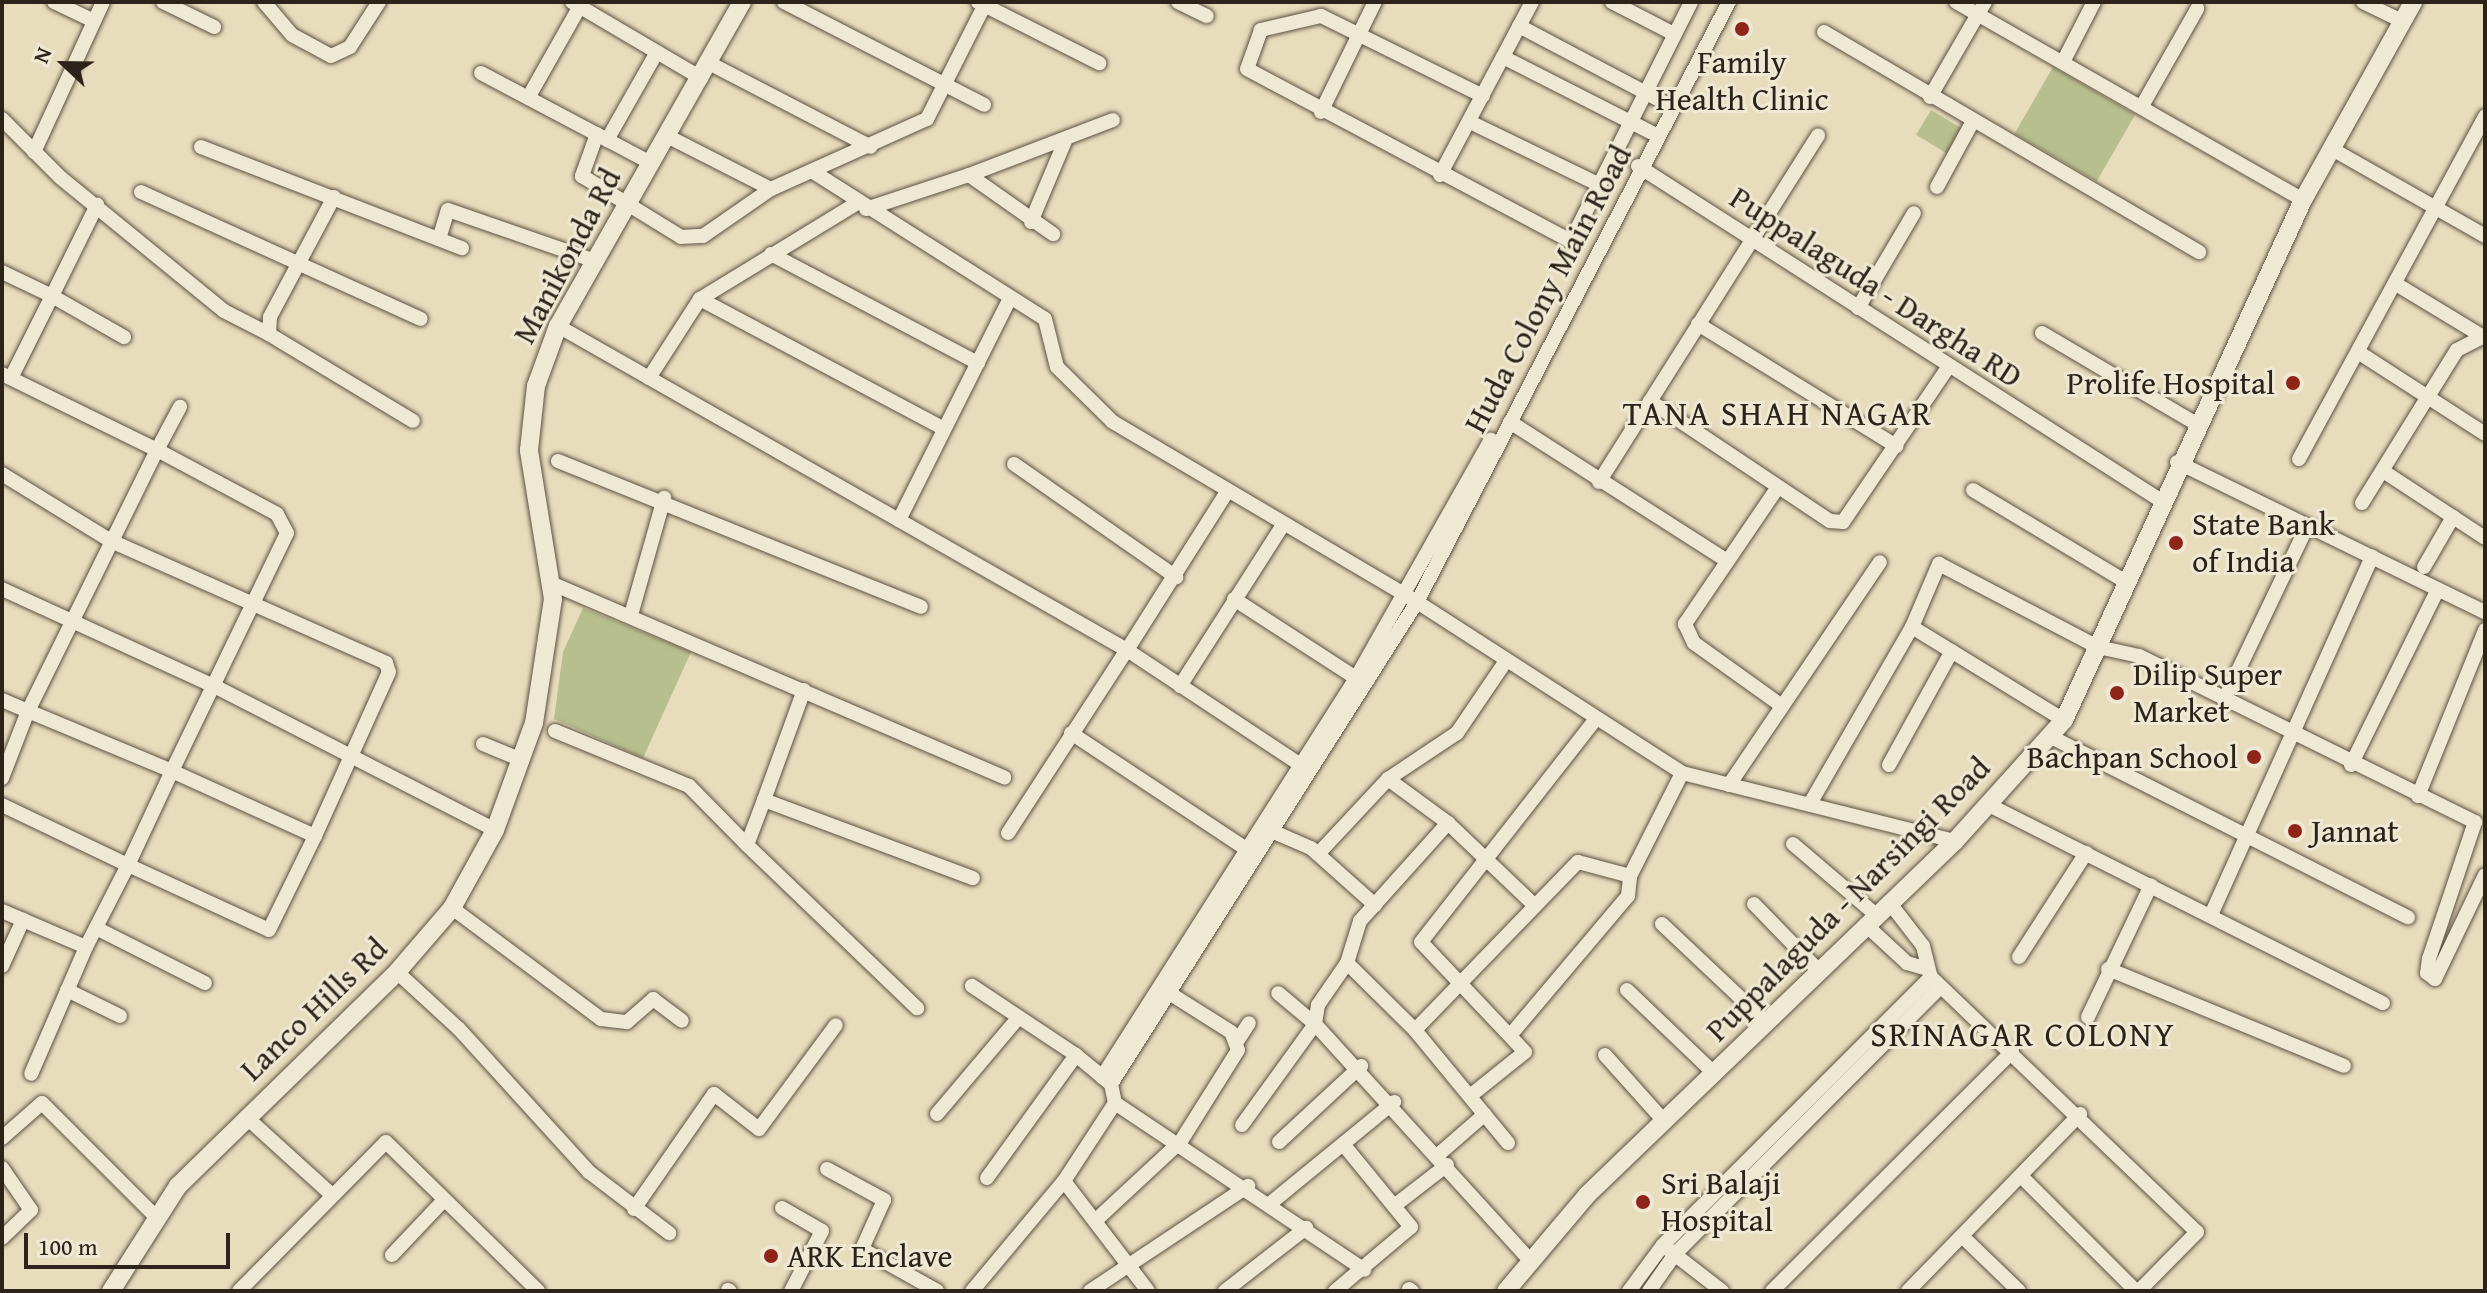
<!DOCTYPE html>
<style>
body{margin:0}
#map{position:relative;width:2487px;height:1293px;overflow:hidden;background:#e7dcbc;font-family:"Gentium Book Plus",serif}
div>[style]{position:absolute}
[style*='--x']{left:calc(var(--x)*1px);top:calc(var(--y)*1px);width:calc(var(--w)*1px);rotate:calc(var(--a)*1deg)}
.green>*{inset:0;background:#b8bf8e;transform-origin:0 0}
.roads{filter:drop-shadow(0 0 2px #5c5142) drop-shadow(0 0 2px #5c5142)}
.minor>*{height:14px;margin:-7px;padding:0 7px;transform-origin:7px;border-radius:7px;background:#efe8d3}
.tertiary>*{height:18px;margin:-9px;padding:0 9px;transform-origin:9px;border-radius:9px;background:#efe8d3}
.dots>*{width:22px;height:22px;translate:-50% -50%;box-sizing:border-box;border:4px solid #efe8d3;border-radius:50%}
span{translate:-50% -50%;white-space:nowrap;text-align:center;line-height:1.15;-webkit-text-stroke:6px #efe8d3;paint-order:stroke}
.poi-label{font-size:32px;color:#2d231a}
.right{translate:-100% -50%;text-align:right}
.left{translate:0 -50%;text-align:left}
.street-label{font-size:32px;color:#2d231a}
.neighbourhood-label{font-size:34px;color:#2d231a;letter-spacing:2px}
.frame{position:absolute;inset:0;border:4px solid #2d231a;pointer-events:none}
.north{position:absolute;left:24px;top:24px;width:80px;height:80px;-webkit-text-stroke:6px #efe8d3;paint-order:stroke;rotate:292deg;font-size:22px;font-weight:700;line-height:32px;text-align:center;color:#2d231a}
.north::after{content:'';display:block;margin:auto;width:28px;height:36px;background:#2d231a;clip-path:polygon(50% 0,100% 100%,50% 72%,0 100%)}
.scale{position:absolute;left:24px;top:1233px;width:206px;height:36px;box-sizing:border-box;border:4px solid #2d231a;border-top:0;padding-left:10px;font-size:24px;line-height:28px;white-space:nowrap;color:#2d231a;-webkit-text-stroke:6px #efe8d3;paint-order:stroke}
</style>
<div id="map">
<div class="green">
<i style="left:2053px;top:67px;width:95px;height:77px;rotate:30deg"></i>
<i style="left:1931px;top:110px;width:42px;height:29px;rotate:31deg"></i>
<i style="clip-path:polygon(583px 608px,691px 652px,643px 758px,554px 719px,563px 652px)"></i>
</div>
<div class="roads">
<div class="minor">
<i style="--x:54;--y:2;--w:44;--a:25.4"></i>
<i style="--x:163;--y:2;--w:57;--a:26.1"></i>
<i style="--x:264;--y:2;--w:43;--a:49.7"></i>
<i style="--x:292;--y:35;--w:44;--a:28.3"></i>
<i style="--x:331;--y:56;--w:21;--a:-25"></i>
<i style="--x:350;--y:47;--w:54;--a:-57.2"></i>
<i style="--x:572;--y:2;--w:150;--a:30.5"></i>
<i style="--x:784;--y:2;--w:225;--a:27.2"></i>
<i style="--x:978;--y:2;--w:136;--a:26.8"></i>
<i style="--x:1178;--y:2;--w:32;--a:26"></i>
<i style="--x:1612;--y:2;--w:70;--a:27.3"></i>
<i style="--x:1956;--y:2;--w:400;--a:29.7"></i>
<i style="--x:2363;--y:2;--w:43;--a:26"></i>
<i style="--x:1519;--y:26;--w:167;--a:27.8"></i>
<i style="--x:1824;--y:32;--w:435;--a:30.4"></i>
<i style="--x:1503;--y:57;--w:167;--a:27"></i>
<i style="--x:2063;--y:62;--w:68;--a:-62.7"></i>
<i style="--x:709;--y:63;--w:182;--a:27.4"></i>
<i style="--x:481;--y:73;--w:192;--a:27.9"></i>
<i style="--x:1483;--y:96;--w:181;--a:-153.7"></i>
<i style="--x:1321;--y:16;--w:62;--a:166.9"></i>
<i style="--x:1261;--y:30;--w:41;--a:109.7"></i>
<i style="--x:1247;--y:69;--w:367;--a:28"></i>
<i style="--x:1571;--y:241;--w:267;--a:-63.3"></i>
<i style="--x:1930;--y:97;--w:110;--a:-59.9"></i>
<i style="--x:528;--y:98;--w:106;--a:-60.5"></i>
<i style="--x:2142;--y:106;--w:112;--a:-60.4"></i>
<i style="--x:1321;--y:112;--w:123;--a:-63.9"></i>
<i style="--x:2;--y:119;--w:83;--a:45"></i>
<i style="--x:61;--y:178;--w:210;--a:39.2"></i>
<i style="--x:224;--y:311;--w:51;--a:27.1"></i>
<i style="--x:1470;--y:122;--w:144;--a:25.9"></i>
<i style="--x:597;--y:134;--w:45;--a:109.7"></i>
<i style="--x:582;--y:176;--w:116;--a:31.6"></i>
<i style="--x:681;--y:237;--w:22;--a:-3"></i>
<i style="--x:703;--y:236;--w:83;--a:-34.7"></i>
<i style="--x:771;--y:189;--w:171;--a:-24.2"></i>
<i style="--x:927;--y:119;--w:131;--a:-63.2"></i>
<i style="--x:667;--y:136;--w:117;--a:27"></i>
<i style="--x:607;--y:140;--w:101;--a:-60.4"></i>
<i style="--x:201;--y:147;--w:280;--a:21.2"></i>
<i style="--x:2332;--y:149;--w:176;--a:29.6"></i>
<i style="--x:34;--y:152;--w:165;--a:-65.3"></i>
<i style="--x:1638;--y:166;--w:620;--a:32.61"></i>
<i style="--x:815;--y:173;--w:272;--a:32.4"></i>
<i style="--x:1045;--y:319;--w:49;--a:76"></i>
<i style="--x:1057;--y:367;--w:78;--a:44.5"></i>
<i style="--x:1113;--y:422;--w:353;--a:30.6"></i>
<i style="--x:1417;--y:602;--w:315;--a:32.8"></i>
<i style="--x:1682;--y:773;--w:281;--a:14"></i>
<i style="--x:969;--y:175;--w:154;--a:-20.9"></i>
<i style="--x:1440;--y:175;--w:196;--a:-62"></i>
<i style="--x:1937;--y:187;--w:75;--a:-61.4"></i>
<i style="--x:141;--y:192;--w:307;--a:24.4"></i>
<i style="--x:334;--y:197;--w:136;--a:118.1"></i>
<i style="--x:270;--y:317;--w:17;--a:93"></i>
<i style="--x:269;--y:334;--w:168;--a:31.1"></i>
<i style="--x:866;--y:209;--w:108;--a:-18.3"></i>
<i style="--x:969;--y:175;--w:103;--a:35.1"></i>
<i style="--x:1031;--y:222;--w:88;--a:-67.2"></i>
<i style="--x:439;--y:239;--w:30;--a:-73"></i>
<i style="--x:448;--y:210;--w:156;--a:19.1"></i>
<i style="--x:771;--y:254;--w:234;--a:27.8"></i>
<i style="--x:2;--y:272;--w:55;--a:25.6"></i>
<i style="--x:52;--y:296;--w:102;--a:-63.7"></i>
<i style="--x:2396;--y:284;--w:104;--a:31.2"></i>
<i style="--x:700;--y:299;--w:276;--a:28"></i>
<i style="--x:1858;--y:308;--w:110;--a:-59.5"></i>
<i style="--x:1698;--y:324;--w:233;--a:31.6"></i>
<i style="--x:558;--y:326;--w:655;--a:29.66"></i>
<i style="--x:1127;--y:650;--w:187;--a:-57.7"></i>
<i style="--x:2042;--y:333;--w:178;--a:30.5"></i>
<i style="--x:2358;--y:352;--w:151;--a:32.8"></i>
<i style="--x:2;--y:374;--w:173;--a:26.1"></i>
<i style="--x:157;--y:450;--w:291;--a:116.3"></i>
<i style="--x:28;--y:711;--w:156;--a:22.6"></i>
<i style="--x:172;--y:771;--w:264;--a:-64.2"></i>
<i style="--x:287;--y:533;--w:21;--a:-118"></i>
<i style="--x:277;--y:514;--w:136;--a:-151.9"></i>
<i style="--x:157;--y:450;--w:49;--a:-61.9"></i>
<i style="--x:11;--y:378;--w:92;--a:-63.4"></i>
<i style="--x:52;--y:296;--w:83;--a:29.7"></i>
<i style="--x:649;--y:378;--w:94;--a:-57.2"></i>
<i style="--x:700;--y:299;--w:184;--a:-31.4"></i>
<i style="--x:1650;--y:401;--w:216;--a:33.7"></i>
<i style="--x:1830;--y:521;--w:13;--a:4"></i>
<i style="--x:1843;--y:522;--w:189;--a:-55.8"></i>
<i style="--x:1510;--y:422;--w:253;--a:32.6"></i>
<i style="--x:2299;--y:459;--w:390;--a:-61.5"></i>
<i style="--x:558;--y:461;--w:391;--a:21.9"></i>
<i style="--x:2177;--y:462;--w:343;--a:26"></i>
<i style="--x:1014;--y:464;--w:198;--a:34.9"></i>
<i style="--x:2383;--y:471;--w:122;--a:33.3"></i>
<i style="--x:2;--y:474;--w:128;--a:31.6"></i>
<i style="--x:111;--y:541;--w:301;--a:23.9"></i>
<i style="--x:386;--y:663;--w:9;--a:72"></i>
<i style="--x:389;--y:672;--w:180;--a:114.3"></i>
<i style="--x:1599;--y:482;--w:410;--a:-57.7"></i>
<i style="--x:1778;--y:487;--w:166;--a:124.2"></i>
<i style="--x:1685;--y:624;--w:21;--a:65"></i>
<i style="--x:1694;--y:643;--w:108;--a:35.6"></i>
<i style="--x:1973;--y:490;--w:179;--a:31"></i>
<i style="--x:2362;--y:503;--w:180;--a:-58.2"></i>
<i style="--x:2457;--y:350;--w:29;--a:-27"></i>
<i style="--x:899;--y:520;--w:248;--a:-63.4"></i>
<i style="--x:2424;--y:567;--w:58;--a:-59.9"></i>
<i style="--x:553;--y:584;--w:491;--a:23.2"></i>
<i style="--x:2;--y:589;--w:238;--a:24.6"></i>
<i style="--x:218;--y:688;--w:311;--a:27.1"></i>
<i style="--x:1234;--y:599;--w:145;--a:32.9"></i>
<i style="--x:631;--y:615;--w:122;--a:-74.2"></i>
<i style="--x:1912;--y:627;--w:178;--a:31.5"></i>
<i style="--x:1180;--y:686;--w:191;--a:-57.4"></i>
<i style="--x:804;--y:690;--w:117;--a:110"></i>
<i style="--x:764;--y:800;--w:223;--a:20.5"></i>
<i style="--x:2;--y:700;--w:28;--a:23"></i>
<i style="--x:28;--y:711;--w:72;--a:111.2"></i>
<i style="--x:2224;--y:700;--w:192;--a:-64.4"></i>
<i style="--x:555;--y:731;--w:145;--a:22.3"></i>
<i style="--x:689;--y:786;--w:83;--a:45.5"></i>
<i style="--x:1071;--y:733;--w:214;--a:33.5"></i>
<i style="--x:2051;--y:737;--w:400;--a:26.8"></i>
<i style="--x:483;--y:744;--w:42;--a:22.3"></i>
<i style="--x:1889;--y:765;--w:130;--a:-61.1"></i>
<i style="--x:2351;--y:765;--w:196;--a:-63.7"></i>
<i style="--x:1388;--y:779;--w:74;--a:36.3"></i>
<i style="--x:1729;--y:785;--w:269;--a:-55.9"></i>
<i style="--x:2418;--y:796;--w:179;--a:-68"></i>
<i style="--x:764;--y:800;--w:48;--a:110.7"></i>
<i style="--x:747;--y:845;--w:236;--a:43.8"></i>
<i style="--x:1811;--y:802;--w:202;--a:-60"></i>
<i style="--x:1912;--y:627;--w:69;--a:-66.8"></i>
<i style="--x:1939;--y:564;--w:179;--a:27.6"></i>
<i style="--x:2098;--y:647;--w:42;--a:12.4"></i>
<i style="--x:2139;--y:656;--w:375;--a:26.3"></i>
<i style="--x:2475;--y:822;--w:145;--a:108.6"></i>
<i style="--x:2429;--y:959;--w:14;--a:98"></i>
<i style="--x:2427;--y:973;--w:10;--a:37"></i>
<i style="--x:2435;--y:979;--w:115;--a:-64.3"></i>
<i style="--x:2;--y:805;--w:140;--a:25.5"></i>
<i style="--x:128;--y:865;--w:155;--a:24.7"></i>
<i style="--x:269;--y:930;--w:105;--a:-63.9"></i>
<i style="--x:315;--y:836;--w:157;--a:-155.6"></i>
<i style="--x:172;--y:771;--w:104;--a:115.1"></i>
<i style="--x:128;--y:865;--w:92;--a:117.1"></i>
<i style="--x:86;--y:947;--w:138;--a:113.4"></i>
<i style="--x:1989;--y:805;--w:441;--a:26.7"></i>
<i style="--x:1267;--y:829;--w:48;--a:23.4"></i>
<i style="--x:1311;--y:848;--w:86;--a:41.7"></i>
<i style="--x:1008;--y:833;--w:218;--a:-57"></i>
<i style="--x:1127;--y:650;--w:216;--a:33.5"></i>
<i style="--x:1793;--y:844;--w:109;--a:40.5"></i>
<i style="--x:1318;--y:854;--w:103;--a:-47"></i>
<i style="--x:1388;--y:779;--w:83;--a:-33.7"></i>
<i style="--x:1457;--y:733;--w:87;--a:-55.8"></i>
<i style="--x:1889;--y:902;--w:56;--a:52.3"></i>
<i style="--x:1923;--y:946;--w:32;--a:76"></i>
<i style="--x:1931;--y:977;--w:368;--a:43.8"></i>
<i style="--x:2197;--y:1232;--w:83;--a:134.5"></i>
<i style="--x:1754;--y:904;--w:95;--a:45.9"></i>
<i style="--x:452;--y:908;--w:186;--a:36.7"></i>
<i style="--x:601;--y:1019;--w:26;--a:7"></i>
<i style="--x:627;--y:1022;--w:35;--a:-41"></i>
<i style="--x:653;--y:999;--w:36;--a:37"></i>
<i style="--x:2;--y:911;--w:91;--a:23.2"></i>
<i style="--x:2211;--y:915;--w:393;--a:-65.8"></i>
<i style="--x:1662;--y:924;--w:144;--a:43.3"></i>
<i style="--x:1867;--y:926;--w:54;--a:42.8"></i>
<i style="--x:1907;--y:963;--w:18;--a:16"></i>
<i style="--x:96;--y:928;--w:122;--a:26.8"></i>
<i style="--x:2019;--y:957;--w:124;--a:-57.2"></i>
<i style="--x:1347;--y:963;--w:44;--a:-72.8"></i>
<i style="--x:1360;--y:921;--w:132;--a:-48.1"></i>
<i style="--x:1448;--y:823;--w:116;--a:43.6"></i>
<i style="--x:2;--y:966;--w:51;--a:-65.5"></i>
<i style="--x:2108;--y:969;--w:255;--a:22.3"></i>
<i style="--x:397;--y:972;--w:84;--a:42.6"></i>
<i style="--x:459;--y:1029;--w:193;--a:47.7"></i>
<i style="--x:589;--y:1172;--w:101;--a:37.3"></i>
<i style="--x:67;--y:990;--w:59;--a:26.1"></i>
<i style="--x:1627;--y:990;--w:122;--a:43.7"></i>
<i style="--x:2088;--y:1017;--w:146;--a:-64.5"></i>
<i style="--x:1415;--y:1030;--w:234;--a:-45.9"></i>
<i style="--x:1578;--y:862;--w:54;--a:15.1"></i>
<i style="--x:1513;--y:1032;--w:178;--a:-49.8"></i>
<i style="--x:1628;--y:896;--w:20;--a:-84"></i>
<i style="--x:1630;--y:876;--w:115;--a:-63.2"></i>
<i style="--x:1238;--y:1040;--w:20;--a:-57"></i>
<i style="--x:1605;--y:1055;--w:90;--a:48.2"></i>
<i style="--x:1102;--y:1077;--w:473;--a:-57.5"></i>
<i style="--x:1356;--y:678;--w:274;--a:-60.5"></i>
<i style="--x:1111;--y:1084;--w:571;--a:-57.59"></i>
<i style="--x:1417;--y:602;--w:676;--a:-62.53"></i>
<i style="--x:1470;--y:1096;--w:70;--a:-38.7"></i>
<i style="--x:1525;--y:1052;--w:151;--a:-133.4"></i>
<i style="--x:1421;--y:942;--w:283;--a:-51.9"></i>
<i style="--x:1115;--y:1103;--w:300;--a:33.8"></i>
<i style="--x:937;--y:1114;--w:126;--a:-49.8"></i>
<i style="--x:246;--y:1117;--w:115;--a:42.2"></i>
<i style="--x:1242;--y:1125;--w:125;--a:-54.1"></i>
<i style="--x:1315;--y:1024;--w:48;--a:-140"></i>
<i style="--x:2;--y:1138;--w:53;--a:-41.2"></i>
<i style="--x:42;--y:1103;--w:161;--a:45"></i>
<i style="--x:1279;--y:1142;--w:112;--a:-42.8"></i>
<i style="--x:1508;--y:1143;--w:146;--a:-129.5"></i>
<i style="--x:1415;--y:1030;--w:95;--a:-135.4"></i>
<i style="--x:1347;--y:963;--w:51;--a:124.6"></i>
<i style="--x:1318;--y:1005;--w:19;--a:99"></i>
<i style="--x:1315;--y:1024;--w:316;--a:47.7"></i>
<i style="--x:1438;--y:1155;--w:62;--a:-41.1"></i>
<i style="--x:2;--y:1168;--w:51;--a:55.4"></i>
<i style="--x:31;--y:1210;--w:40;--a:136"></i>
<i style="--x:827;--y:1169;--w:65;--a:28.5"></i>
<i style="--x:884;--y:1200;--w:54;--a:114.2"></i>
<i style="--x:862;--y:1249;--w:86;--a:29.2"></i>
<i style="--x:2022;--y:1177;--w:161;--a:45"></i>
<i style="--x:987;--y:1178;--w:152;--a:-54.1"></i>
<i style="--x:1064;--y:1181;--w:138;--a:52.6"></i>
<i style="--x:1272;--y:1202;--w:158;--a:-39.3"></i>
<i style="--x:1394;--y:1206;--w:67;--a:-37.7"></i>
<i style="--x:782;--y:1208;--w:46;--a:29.9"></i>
<i style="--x:822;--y:1231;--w:68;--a:117.3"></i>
<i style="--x:634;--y:1209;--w:140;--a:-55.2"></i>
<i style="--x:714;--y:1094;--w:57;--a:37.9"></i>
<i style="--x:759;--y:1129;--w:129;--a:-53.5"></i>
<i style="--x:1095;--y:1221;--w:117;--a:-42.9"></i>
<i style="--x:1181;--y:1141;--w:107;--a:-57.9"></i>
<i style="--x:1238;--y:1050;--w:19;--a:-111"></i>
<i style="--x:1231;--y:1032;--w:71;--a:-147.7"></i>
<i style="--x:1962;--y:1236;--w:79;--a:44"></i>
<i style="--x:1669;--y:1250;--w:67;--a:37.7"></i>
<i style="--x:392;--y:1255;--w:76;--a:-46.6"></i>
<i style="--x:1409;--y:1289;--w:4;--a:34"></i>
<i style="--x:728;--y:1290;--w:2;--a:27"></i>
<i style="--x:239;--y:1291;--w:209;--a:-45.4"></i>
<i style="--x:386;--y:1142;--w:213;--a:44.4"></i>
<i style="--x:972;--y:1291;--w:143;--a:-50.1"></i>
<i style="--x:1064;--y:1181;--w:93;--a:-56.8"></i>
<i style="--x:1115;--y:1103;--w:19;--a:-102"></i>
<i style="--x:1111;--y:1084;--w:45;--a:-140.4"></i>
<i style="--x:1076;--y:1055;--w:125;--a:-146.4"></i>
<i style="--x:1090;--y:1291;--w:190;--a:-33.6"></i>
<i style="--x:1225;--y:1291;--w:103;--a:-37.9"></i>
<i style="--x:1335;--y:1291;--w:99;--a:-40.1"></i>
<i style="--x:1411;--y:1227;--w:107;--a:-129.3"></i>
<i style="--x:1629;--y:1291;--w:57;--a:-53.5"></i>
<i style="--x:1663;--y:1245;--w:379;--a:-45"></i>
<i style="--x:1649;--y:1291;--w:45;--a:-54.9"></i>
<i style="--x:1675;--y:1254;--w:376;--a:-45.2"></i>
<i style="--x:1772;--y:1291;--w:339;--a:-44.9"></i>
<i style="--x:1908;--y:1291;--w:247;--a:-45.8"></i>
</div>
<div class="tertiary">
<i style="--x:111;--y:1291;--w:125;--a:-57.5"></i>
<i style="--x:178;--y:1186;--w:306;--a:-44.3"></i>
<i style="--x:397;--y:972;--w:84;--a:-49.3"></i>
<i style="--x:452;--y:908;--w:89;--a:-61.1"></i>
<i style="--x:495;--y:830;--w:114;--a:-70"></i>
<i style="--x:534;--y:723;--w:125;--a:-81.3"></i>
<i style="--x:553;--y:599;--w:151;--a:-99.2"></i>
<i style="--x:529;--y:450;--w:64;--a:-83.8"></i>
<i style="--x:536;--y:386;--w:64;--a:-69.9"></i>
<i style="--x:558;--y:326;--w:373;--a:-60.4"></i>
<i style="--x:1506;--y:1291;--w:126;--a:-49.8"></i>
<i style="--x:1587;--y:1195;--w:511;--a:-43.89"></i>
<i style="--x:1955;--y:841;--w:163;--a:-48"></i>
<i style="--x:2064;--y:720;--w:572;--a:-65.32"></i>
<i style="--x:2303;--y:200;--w:227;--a:-60.9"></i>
</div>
</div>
<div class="dots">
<i style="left:1742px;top:29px;background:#8f2418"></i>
<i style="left:2293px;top:383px;background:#8f2418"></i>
<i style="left:2176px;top:543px;background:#8f2418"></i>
<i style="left:2117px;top:693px;background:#8f2418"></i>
<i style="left:2254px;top:757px;background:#8f2418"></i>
<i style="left:2295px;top:831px;background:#8f2418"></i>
<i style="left:1643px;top:1202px;background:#8f2418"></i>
<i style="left:771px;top:1256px;background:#8f2418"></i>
</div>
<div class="poi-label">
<span style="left:1742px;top:81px">Family<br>Health Clinic</span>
<span class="right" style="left:2275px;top:383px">Prolife Hospital</span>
<span class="left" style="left:2192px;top:543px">State Bank<br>of India</span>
<span class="left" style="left:2133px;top:693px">Dilip Super<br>Market</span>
<span class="right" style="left:2238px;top:757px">Bachpan School</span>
<span class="left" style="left:2311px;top:831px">Jannat</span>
<span class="left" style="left:1661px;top:1202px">Sri Balaji<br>Hospital</span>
<span class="left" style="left:787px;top:1256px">ARK Enclave</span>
</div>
<div class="street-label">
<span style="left:567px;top:256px;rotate:-62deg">Manikonda Rd</span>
<span style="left:1876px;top:287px;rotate:33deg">Puppalaguda - Dargha RD</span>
<span style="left:1548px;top:289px;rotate:-62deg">Huda Colony Main Road</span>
<span style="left:1848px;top:899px;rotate:-45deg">Puppalaguda - Narsingi Road</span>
<span style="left:314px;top:1009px;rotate:-44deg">Lanco Hills Rd</span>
</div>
<div class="neighbourhood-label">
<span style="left:1778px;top:413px">TANA SHAH NAGAR</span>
<span style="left:2023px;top:1034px">SRINAGAR COLONY</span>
</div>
<div class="frame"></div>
<div class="north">N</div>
<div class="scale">100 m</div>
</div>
